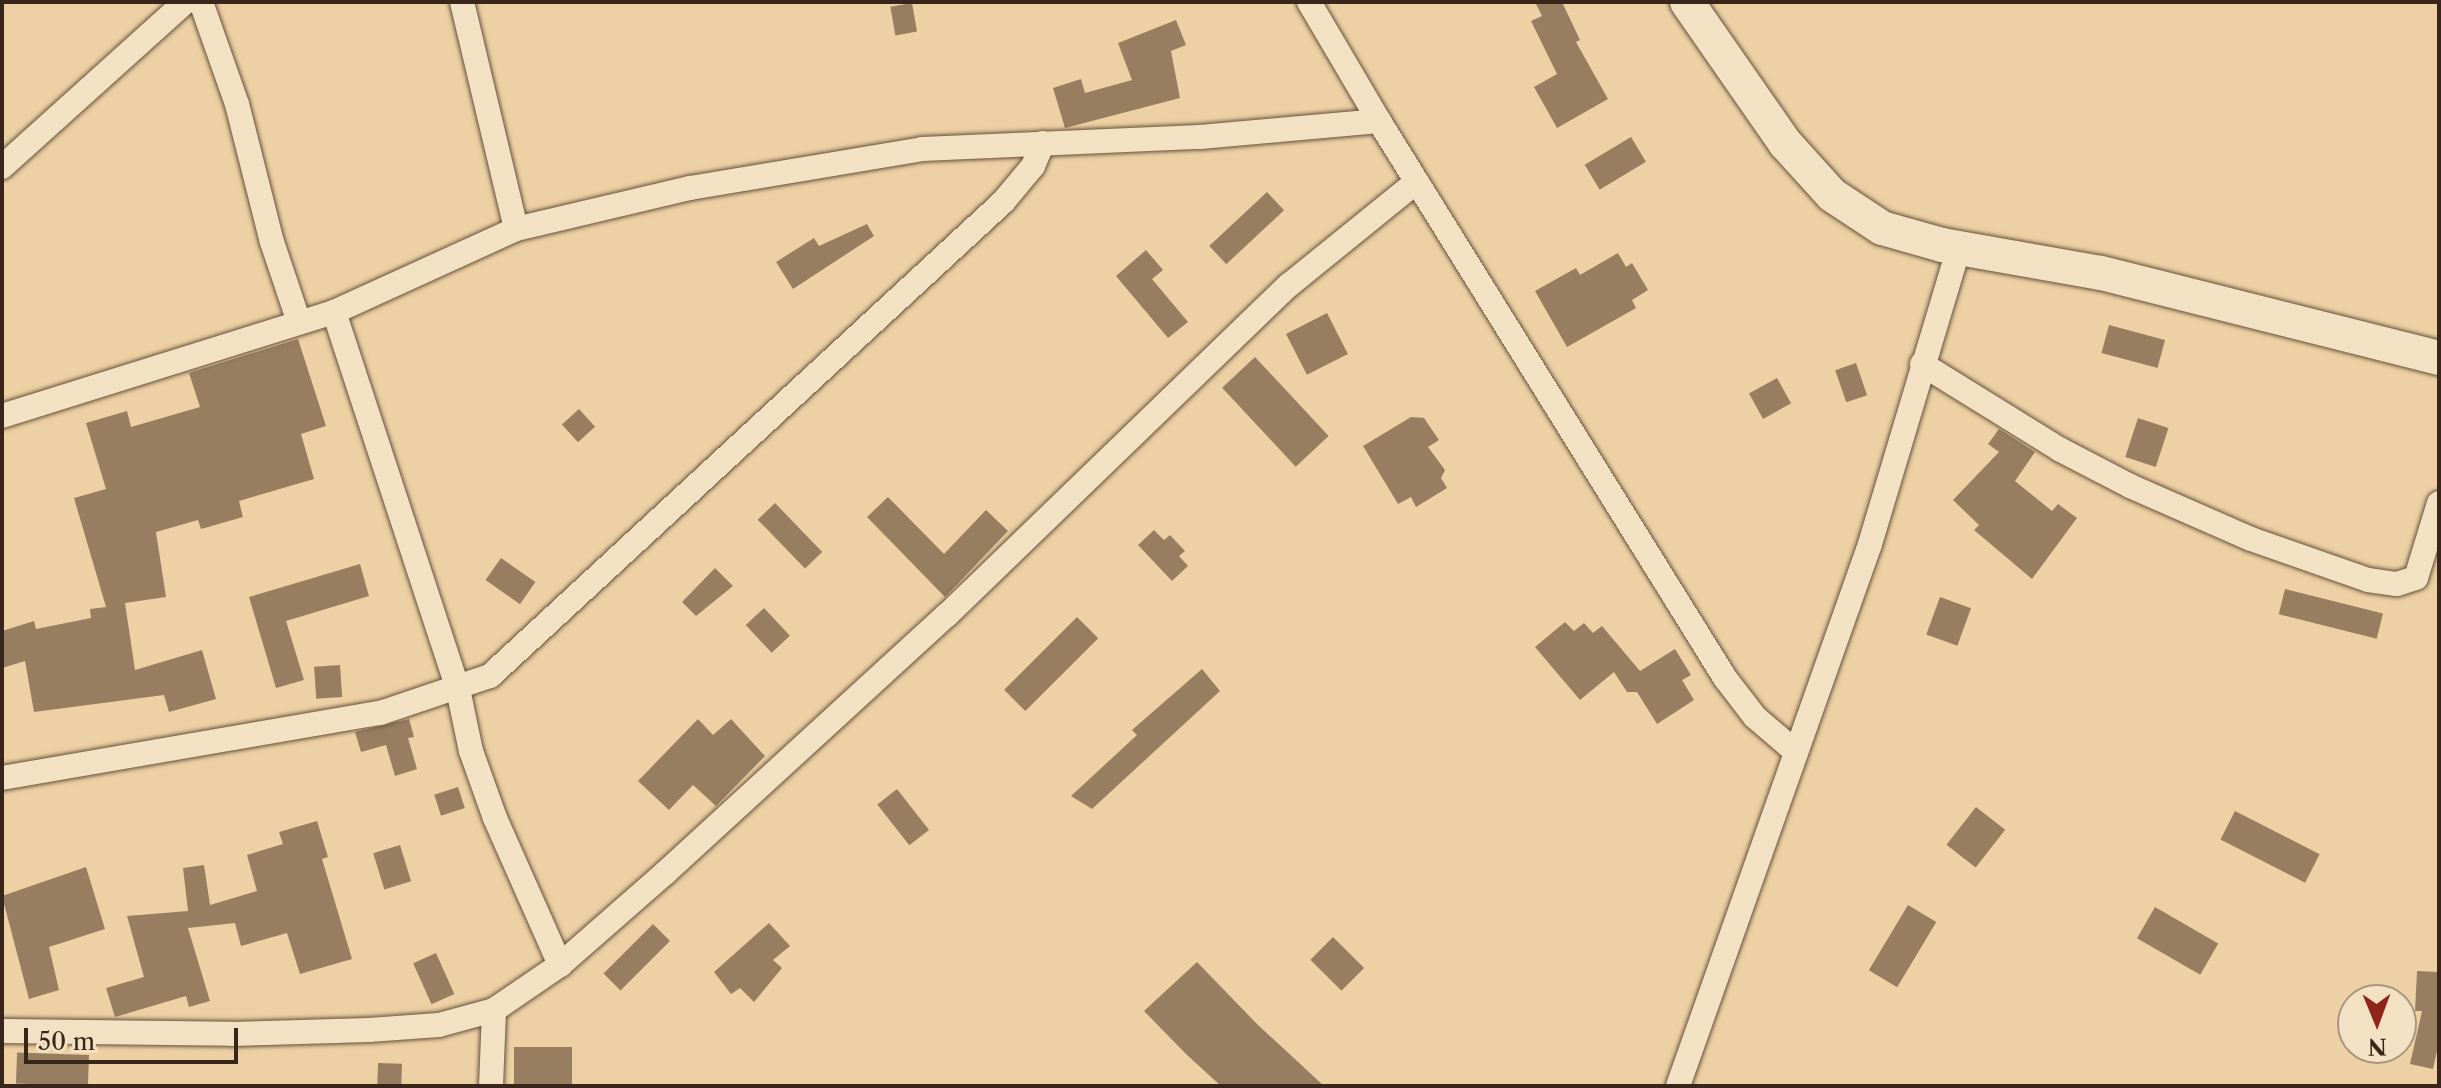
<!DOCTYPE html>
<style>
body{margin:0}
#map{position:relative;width:2441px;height:1088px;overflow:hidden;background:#edd1a4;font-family:"Libre Caslon Text",serif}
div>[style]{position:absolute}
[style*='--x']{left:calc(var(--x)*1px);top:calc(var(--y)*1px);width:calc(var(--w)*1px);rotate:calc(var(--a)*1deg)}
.building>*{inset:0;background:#977e61;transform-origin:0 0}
.roads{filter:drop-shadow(0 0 2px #66503c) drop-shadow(0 0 2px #66503c)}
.street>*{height:24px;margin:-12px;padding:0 12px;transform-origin:12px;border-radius:12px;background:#f3e1c4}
.secondary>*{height:34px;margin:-17px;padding:0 17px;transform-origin:17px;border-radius:17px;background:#f3e1c4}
span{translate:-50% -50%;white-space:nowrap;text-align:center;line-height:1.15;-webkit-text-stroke:8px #f3e1c4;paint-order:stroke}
.frame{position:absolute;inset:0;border:4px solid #392519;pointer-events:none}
.north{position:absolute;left:2337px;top:984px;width:80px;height:80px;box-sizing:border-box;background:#f3e1c4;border:2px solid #a99680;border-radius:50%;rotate:179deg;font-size:22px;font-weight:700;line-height:32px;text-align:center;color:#392519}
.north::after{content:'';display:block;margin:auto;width:28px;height:36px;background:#8f2418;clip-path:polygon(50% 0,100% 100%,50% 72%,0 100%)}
.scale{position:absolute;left:24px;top:1028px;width:214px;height:36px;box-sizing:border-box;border:4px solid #392519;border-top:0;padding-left:10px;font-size:24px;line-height:28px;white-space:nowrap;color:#392519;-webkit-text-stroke:6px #f3e1c4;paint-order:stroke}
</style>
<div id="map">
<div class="building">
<i style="clip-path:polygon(1535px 2px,1562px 2px,1580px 40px,1576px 42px,1608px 99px,1557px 128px,1534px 87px,1557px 74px,1531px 21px,1542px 16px)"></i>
<i style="left:912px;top:3px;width:29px;height:22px;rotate:80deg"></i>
<i style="clip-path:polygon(1176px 20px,1186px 45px,1171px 51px,1180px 98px,1065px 128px,1053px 88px,1081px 79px,1085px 93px,1132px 80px,1118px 43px)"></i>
<i style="left:1631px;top:137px;width:29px;height:54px;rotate:59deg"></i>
<i style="left:1267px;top:192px;width:25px;height:79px;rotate:47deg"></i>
<i style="clip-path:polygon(867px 224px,874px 236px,793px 289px,776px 262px,814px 238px,819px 246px)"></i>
<i style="clip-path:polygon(1146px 250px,1163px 270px,1152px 279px,1188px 322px,1168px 338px,1116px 276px)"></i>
<i style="clip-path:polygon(1618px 253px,1626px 267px,1632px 263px,1648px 290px,1632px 300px,1636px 308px,1567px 347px,1535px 291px,1576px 268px,1580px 275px)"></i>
<i style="left:1327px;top:313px;width:46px;height:46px;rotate:63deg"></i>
<i style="left:2109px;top:325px;width:58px;height:29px;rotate:15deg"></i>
<i style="clip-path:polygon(298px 339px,326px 426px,301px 434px,314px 479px,239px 501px,243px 517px,201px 529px,198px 520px,156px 532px,166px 597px,125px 603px,135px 670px,202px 650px,216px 699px,169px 712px,164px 695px,34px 712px,25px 661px,2px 668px,2px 631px,34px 621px,36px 629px,91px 618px,90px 609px,106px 607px,74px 498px,106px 489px,86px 423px,127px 411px,131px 427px,200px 407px,189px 373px)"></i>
<i style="left:1255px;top:357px;width:108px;height:45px;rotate:47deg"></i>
<i style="left:1856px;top:363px;width:34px;height:22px;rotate:71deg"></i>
<i style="left:1777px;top:378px;width:29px;height:32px;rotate:61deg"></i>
<i style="left:579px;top:409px;width:24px;height:23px;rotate:48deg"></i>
<i style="clip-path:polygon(1411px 417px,1424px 418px,1439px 440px,1428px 447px,1445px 470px,1441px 478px,1447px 488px,1416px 507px,1411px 497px,1398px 504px,1363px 446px)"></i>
<i style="left:2138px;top:418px;width:32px;height:41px;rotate:18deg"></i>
<i style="clip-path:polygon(1999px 429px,2035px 452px,2015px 481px,2052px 511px,2058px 504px,2077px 518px,2032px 579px,1974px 530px,1979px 525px,1953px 500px,1999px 452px,1988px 444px)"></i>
<i style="clip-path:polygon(888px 497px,944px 554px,986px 510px,1008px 531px,945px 597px,867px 517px)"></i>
<i style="left:775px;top:503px;width:68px;height:24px;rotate:46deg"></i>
<i style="clip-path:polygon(1154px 530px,1164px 540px,1170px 535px,1185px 551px,1179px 556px,1188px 566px,1172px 581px,1138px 545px)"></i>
<i style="left:501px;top:558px;width:42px;height:27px;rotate:35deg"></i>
<i style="clip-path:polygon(360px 564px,369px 596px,286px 621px,304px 680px,276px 688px,249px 597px)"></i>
<i style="clip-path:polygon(715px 568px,733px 586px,696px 616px,682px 602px)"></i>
<i style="left:2285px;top:589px;width:101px;height:26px;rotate:14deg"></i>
<i style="left:1940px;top:597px;width:33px;height:40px;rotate:20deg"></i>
<i style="left:764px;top:608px;width:38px;height:25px;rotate:47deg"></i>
<i style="left:1077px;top:617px;width:30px;height:103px;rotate:45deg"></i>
<i style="clip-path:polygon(1565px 622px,1574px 631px,1584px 623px,1593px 633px,1602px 626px,1640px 671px,1675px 649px,1691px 675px,1682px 680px,1694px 700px,1657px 724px,1637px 692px,1627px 692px,1614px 672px,1580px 700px,1535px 647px)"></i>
<i style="left:340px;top:665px;width:32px;height:26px;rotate:86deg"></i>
<i style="clip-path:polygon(1202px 669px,1220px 691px,1092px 809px,1071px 796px,1137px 735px,1132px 730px)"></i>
<i style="clip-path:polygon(409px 719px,414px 737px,408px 738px,417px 769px,395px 776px,386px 745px,361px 752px,355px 732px)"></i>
<i style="clip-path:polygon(698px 719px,713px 735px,731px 719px,765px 756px,716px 806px,693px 785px,669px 810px,638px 781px)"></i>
<i style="left:458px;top:787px;width:22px;height:25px;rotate:72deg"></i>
<i style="left:897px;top:789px;width:52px;height:25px;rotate:52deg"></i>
<i style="left:1976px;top:807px;width:37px;height:48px;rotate:38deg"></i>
<i style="left:2235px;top:811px;width:95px;height:32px;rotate:27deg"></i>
<i style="clip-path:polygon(317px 821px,328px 857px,322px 859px,352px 959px,300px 974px,287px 933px,241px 946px,235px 923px,188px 928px,210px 1001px,189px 1007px,186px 996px,115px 1017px,106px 988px,144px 977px,127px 916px,188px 911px,183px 868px,204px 865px,210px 905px,257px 891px,247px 855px,283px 844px,279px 832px)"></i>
<i style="left:400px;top:845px;width:38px;height:28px;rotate:73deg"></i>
<i style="clip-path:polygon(86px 867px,105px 929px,49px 947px,59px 990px,29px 999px,2px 896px)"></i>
<i style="left:1908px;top:905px;width:33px;height:76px;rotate:31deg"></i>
<i style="left:2155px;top:907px;width:73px;height:36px;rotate:30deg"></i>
<i style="clip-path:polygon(769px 923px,790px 946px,773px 960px,782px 968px,754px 1002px,740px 988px,731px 994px,714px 972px)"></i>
<i style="left:653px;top:924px;width:24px;height:70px;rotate:45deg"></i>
<i style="left:1333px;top:937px;width:44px;height:32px;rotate:45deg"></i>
<i style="left:436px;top:953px;width:45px;height:25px;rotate:66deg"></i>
<i style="clip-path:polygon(1197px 962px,1257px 1024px,1324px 1086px,1221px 1086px,1186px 1054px,1144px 1011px)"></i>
<i style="clip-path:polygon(2417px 971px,2439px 972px,2439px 1042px,2433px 1069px,2410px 1064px,2422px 1011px,2415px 1011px)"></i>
<i style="left:514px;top:1047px;width:58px;height:39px"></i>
<i style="left:89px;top:1055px;width:31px;height:72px;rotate:92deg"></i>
<i style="left:378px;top:1063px;width:24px;height:23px;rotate:2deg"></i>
</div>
<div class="roads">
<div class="street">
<i style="--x:201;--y:2;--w:108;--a:70.6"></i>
<i style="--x:237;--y:104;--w:142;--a:75.8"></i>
<i style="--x:272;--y:242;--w:84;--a:71.4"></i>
<i style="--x:462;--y:2;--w:233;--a:76.6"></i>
<i style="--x:1309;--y:2;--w:138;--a:59.5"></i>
<i style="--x:2;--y:167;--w:246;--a:-42"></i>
<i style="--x:334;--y:312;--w:397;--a:71.8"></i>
<i style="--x:458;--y:689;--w:63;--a:78.2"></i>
<i style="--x:471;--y:751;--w:71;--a:70.3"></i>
<i style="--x:495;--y:818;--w:161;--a:66.1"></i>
<i style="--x:1922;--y:364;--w:161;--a:31.8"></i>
<i style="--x:2059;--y:449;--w:80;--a:27.5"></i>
<i style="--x:2130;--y:486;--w:132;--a:23.7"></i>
<i style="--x:2251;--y:539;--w:124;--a:19.3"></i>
<i style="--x:2368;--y:580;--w:29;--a:8"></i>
<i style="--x:2397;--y:584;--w:20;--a:-18"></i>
<i style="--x:2416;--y:578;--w:78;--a:-73"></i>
<i style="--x:2;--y:416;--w:348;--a:-17.4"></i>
<i style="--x:334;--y:312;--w:200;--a:-24.5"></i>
<i style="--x:516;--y:229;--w:179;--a:-13.3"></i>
<i style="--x:690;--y:188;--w:235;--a:-9.5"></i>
<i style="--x:922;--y:149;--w:278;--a:-2.5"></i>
<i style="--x:1200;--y:137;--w:180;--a:-5.1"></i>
<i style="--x:1379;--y:121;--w:656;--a:58.15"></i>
<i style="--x:1725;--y:678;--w:49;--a:52.4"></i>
<i style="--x:1755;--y:717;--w:54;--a:40.5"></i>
<i style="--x:2;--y:778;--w:384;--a:-9.8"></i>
<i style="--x:380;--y:713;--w:116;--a:-18.6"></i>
<i style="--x:490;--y:676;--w:698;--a:-42.74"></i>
<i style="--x:1003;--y:202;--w:47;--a:-50.2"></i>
<i style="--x:1033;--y:166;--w:25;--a:-67"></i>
<i style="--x:2;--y:1031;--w:230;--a:0.7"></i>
<i style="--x:232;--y:1034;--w:137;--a:-1.7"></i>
<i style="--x:369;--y:1030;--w:70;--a:-4.1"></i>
<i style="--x:439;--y:1025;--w:57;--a:-15.3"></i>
<i style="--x:494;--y:1010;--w:80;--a:-34.3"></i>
<i style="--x:560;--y:965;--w:140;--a:-41.2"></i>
<i style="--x:665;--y:873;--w:382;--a:-42.5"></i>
<i style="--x:947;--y:615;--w:475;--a:-44"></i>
<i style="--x:1289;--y:285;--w:164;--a:-39"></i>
<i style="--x:491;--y:1086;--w:76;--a:-87.7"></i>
<i style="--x:1678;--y:1086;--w:575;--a:-70.49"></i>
<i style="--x:1870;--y:544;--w:309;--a:-73.3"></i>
</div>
<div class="secondary">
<i style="--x:1687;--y:2;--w:172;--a:55.2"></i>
<i style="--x:1785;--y:143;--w:70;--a:47.9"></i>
<i style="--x:1832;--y:195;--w:60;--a:33.4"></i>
<i style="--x:1882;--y:228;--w:62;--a:15.8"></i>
<i style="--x:1942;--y:245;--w:161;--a:10"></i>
<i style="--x:2101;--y:273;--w:349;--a:14.1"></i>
</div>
</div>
<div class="frame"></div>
<div class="north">N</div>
<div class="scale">50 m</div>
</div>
